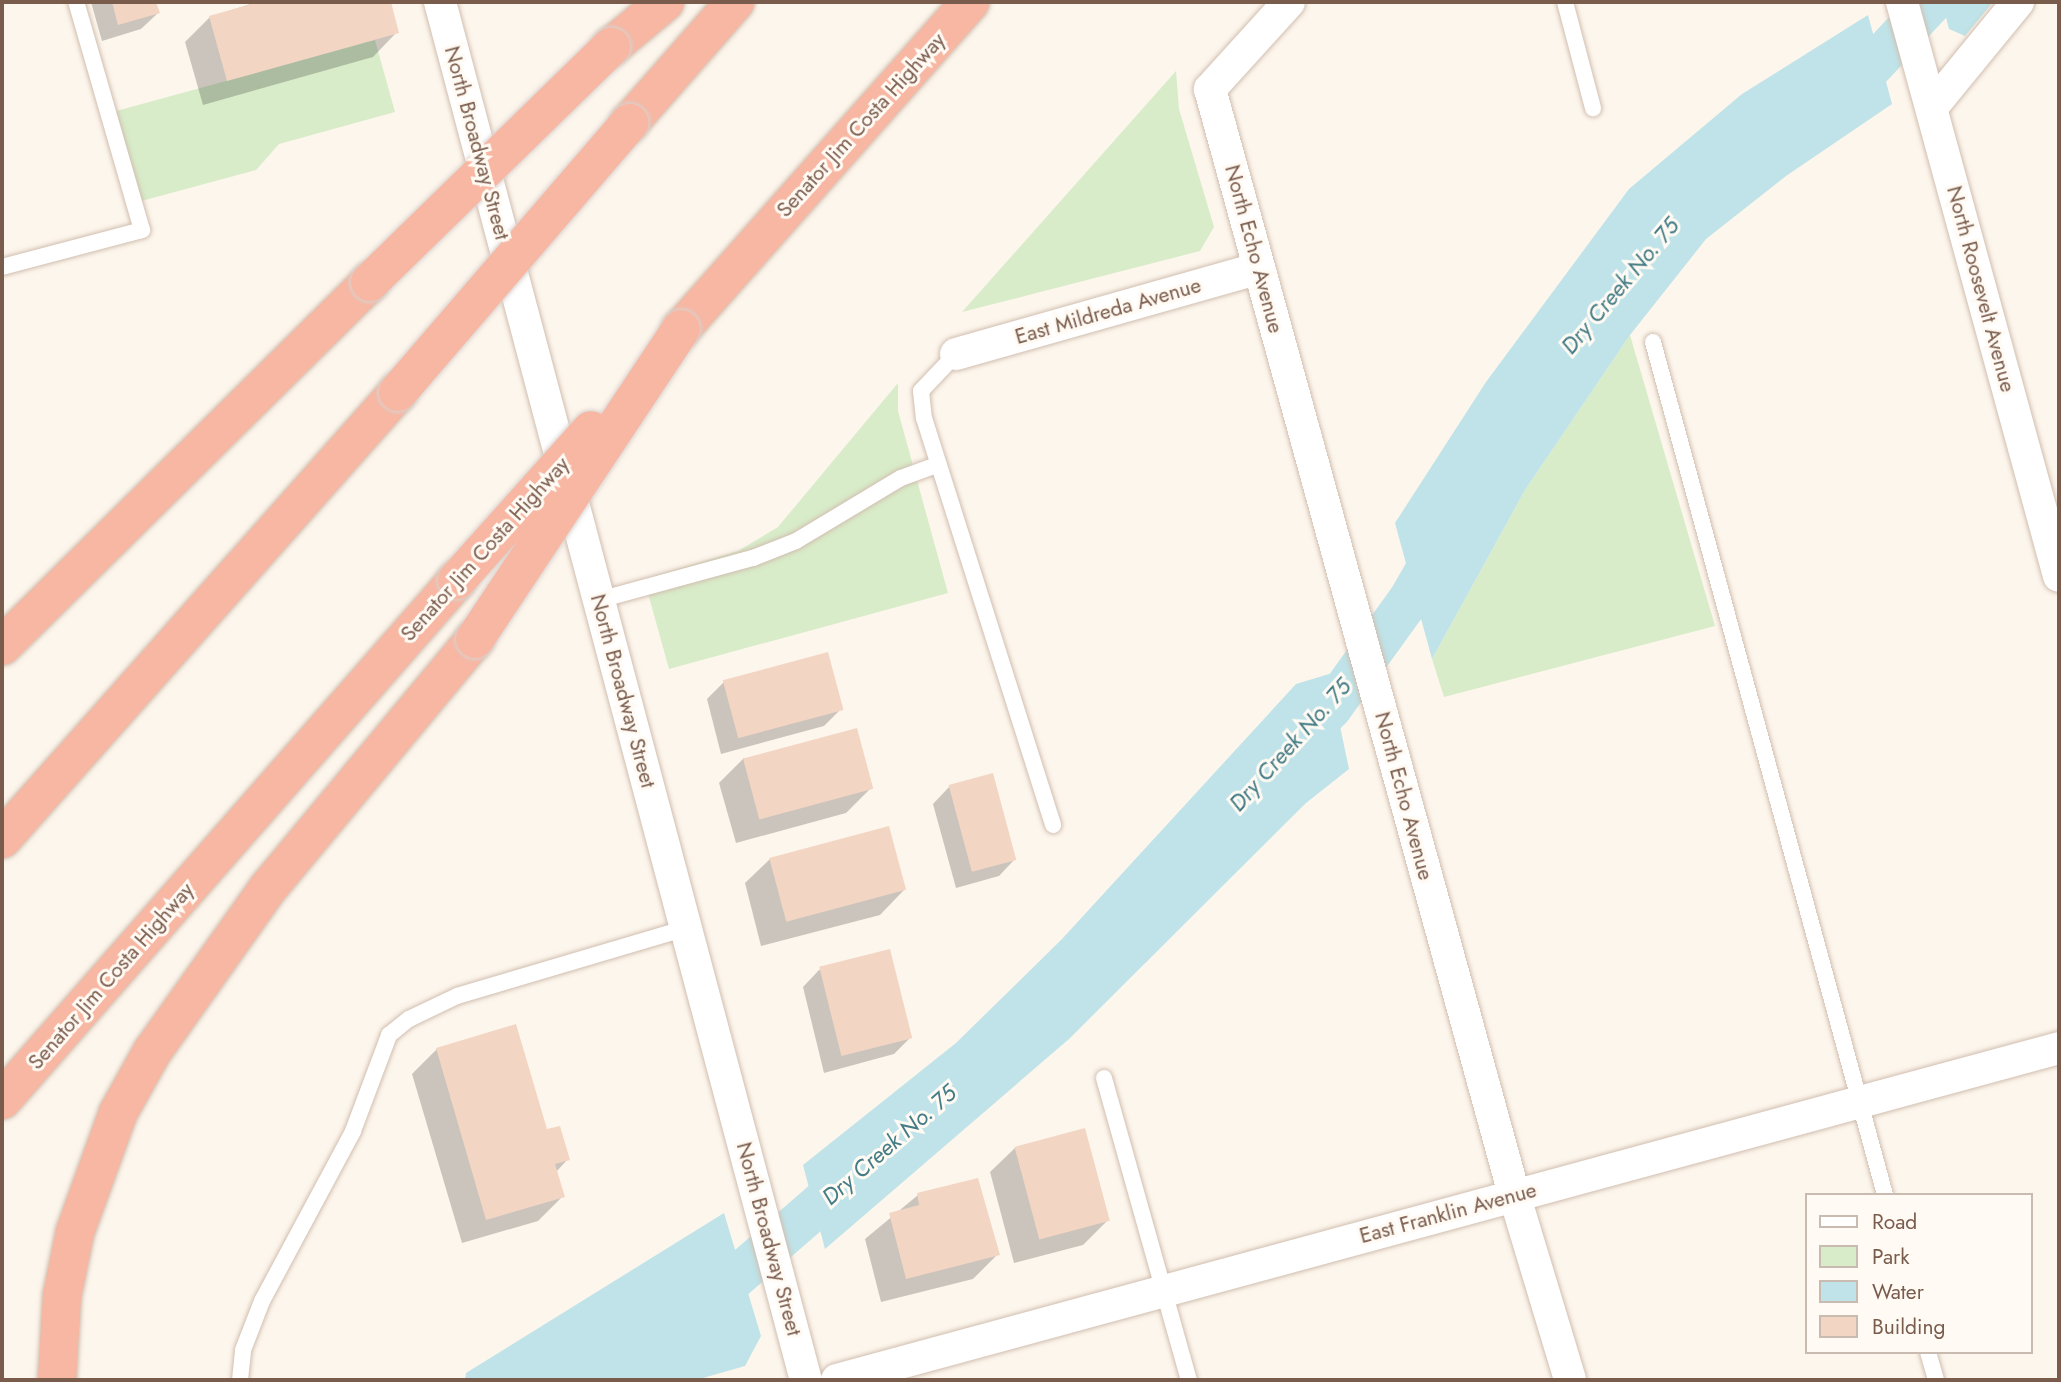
<!DOCTYPE html>
<style>
body{margin:0}
#map{position:relative;width:2061px;height:1382px;overflow:hidden;background:#fdf6ec;font-family:Jost,sans-serif}
div>[style]{position:absolute}
[style*='--x']{left:calc(var(--x)*1px);top:calc(var(--y)*1px);width:calc(var(--w)*1px);rotate:calc(var(--a)*1deg)}
.green>*{inset:0;background:#d8ecc9}
.water>*{inset:0;background:#bfe3e8}
.shadow>*{inset:0;background:#0003}
.canal>*{height:42px;margin:-21px;padding:0 21px;transform-origin:21px;border-radius:21px;background:#bfe3e8}
.building>*{inset:0;background:#f3d5c3;transform-origin:0 0}
.roads{filter:drop-shadow(0 0 2px #d1beb0) drop-shadow(0 0 2px #d1beb0)}
.service>*{height:16px;margin:-8px;padding:0 8px;transform-origin:8px;border-radius:8px;background:#fff}
.minor>*{height:32px;margin:-16px;padding:0 16px;transform-origin:16px;border-radius:16px;background:#fff}
.motorway>*{height:38px;margin:-19px;padding:0 19px;transform-origin:19px;border-radius:19px;background:#f7b7a3}
.bridges{filter:drop-shadow(0 0 2px #dad1cd) drop-shadow(0 0 2px #dad1cd)}
.motorway-bridge>*{height:38px;margin:-19px;padding:0 19px;transform-origin:19px;border-radius:19px;background:#f7b7a3}
span{translate:-50% -50%;white-space:nowrap;text-align:center;line-height:1.15;-webkit-text-stroke:6px #fffaf3;paint-order:stroke}
.street-label{font-size:21px;color:#7a5c4d}
.water-label{font-size:23px;color:#437c86;font-style:italic}
.frame{position:absolute;inset:0;border:4px solid #7a5c4d;pointer-events:none}
.legend{position:absolute;left:1805px;top:1193px;width:228px;height:161px;box-sizing:border-box;background:#fffaf3;border:2px solid #cabbb1;margin:0;padding:9px 12px;list-style:none;font-size:21px;color:#7a5c4d}
.legend li{display:flex;align-items:center;gap:14px;height:35px}
.legend b{width:35px;border:2px solid #cabbb1}
</style>
<div id="map">
<div class="green">
<i style="clip-path:polygon(375px 40px,395px 112px,279px 144px,256px 170px,134px 203px,109px 113px)"></i>
<i style="clip-path:polygon(1176px 71px,1179px 109px,1214px 227px,1200px 251px,962px 312px)"></i>
<i style="clip-path:polygon(1630px 335px,1715px 626px,1444px 697px,1432px 659px,1525px 490px)"></i>
<i style="clip-path:polygon(898px 383px,898px 411px,948px 593px,669px 669px,644px 579px,738px 551px,778px 527px)"></i>
</div>
<div class="water">
<i style="clip-path:polygon(1942px 2px,1993px 2px,1965px 36px,1949px 29px)"></i>
<i style="clip-path:polygon(1868px 15px,1892px 104px,1786px 176px,1706px 239px,1630px 335px,1525px 490px,1432px 659px,1395px 523px,1486px 382px,1629px 189px,1742px 94px)"></i>
<i style="clip-path:polygon(1329px 674px,1349px 769px,1306px 803px,1069px 1039px,825px 1249px,803px 1165px,956px 1043px,1062px 939px,1296px 684px)"></i>
<i style="clip-path:polygon(724px 1213px,761px 1336px,745px 1366px,696px 1380px,465px 1380px,466px 1373px)"></i>
</div>
<div class="shadow">
<i style="clip-path:polygon(91px 2px,155px 2px,158px 13px,141px 29px,102px 41px)"></i>
<i style="clip-path:polygon(257px 2px,389px 2px,397px 32px,373px 57px,203px 105px,185px 42px,210px 17px)"></i>
<i style="clip-path:polygon(724px 682px,841px 709px,824px 726px,721px 754px,707px 699px)"></i>
<i style="clip-path:polygon(744px 758px,871px 788px,846px 813px,736px 843px,719px 783px)"></i>
<i style="clip-path:polygon(949px 787px,1015px 859px,999px 876px,956px 888px,933px 804px)"></i>
<i style="clip-path:polygon(770px 859px,904px 890px,880px 915px,761px 946px,745px 883px)"></i>
<i style="clip-path:polygon(889px 952px,911px 1037px,894px 1054px,824px 1073px,803px 987px,819px 970px)"></i>
<i style="clip-path:polygon(437px 1049px,545px 1131px,568px 1159px,556px 1172px,563px 1196px,538px 1221px,462px 1243px,412px 1074px)"></i>
<i style="clip-path:polygon(1015px 1148px,1108px 1220px,1083px 1245px,1014px 1263px,990px 1172px)"></i>
<i style="clip-path:polygon(918px 1195px,998px 1254px,973px 1279px,881px 1302px,865px 1239px)"></i>
</div>
<div class="canal">
<i style="--x:1833;--y:93;--w:47;--a:-34.7"></i>
<i style="--x:1872;--y:66;--w:88;--a:-46.8"></i>
<i style="--x:1295;--y:745;--w:52;--a:-45.8"></i>
<i style="--x:1331;--y:708;--w:133;--a:-54.2"></i>
<i style="--x:1409;--y:600;--w:66;--a:-59.9"></i>
<i style="--x:698;--y:1310;--w:212;--a:-41"></i>
</div>
<div class="building">
<i style="clip-path:polygon(112px 2px,156px 2px,160px 13px,118px 25px)"></i>
<i style="clip-path:polygon(259px 2px,391px 2px,399px 33px,227px 81px,209px 16px)"></i>
<i style="left:828px;top:652px;width:60px;height:109px;rotate:75deg"></i>
<i style="left:857px;top:728px;width:63px;height:118px;rotate:75deg"></i>
<i style="left:993px;top:773px;width:90px;height:46px;rotate:75deg"></i>
<i style="left:889px;top:826px;width:66px;height:124px;rotate:75deg"></i>
<i style="left:890px;top:949px;width:92px;height:73px;rotate:76deg"></i>
<i style="clip-path:polygon(516px 1024px,547px 1129px,560px 1126px,570px 1160px,555px 1164px,565px 1197px,486px 1220px,436px 1048px)"></i>
<i style="left:1085px;top:1128px;width:96px;height:73px;rotate:75deg"></i>
<i style="clip-path:polygon(978px 1178px,1000px 1255px,906px 1279px,889px 1213px,919px 1205px,917px 1193px)"></i>
</div>
<div class="roads">
<div class="service">
<i style="--x:1565;--y:2;--w:110;--a:75.2"></i>
<i style="--x:2;--y:267;--w:145;--a:-14.8"></i>
<i style="--x:142;--y:230;--w:237;--a:-106.1"></i>
<i style="--x:1653;--y:342;--w:884;--a:74.78"></i>
<i style="--x:956;--y:354;--w:51;--a:133.4"></i>
<i style="--x:921;--y:391;--w:27;--a:84"></i>
<i style="--x:924;--y:418;--w:427;--a:72.4"></i>
<i style="--x:599;--y:600;--w:160;--a:-15.3"></i>
<i style="--x:753;--y:558;--w:46;--a:-21.6"></i>
<i style="--x:796;--y:541;--w:122;--a:-31"></i>
<i style="--x:901;--y:478;--w:40;--a:-20.2"></i>
<i style="--x:1104;--y:1078;--w:314;--a:74.3"></i>
<i style="--x:1928;--y:1352;--w:29;--a:74"></i>
<i style="--x:240;--y:1380;--w:30;--a:-84"></i>
<i style="--x:243;--y:1350;--w:53;--a:-68.8"></i>
<i style="--x:262;--y:1301;--w:193;--a:-61.8"></i>
<i style="--x:353;--y:1131;--w:103;--a:-69.4"></i>
<i style="--x:389;--y:1035;--w:26;--a:-39"></i>
<i style="--x:409;--y:1019;--w:53;--a:-25.6"></i>
<i style="--x:457;--y:996;--w:239;--a:-16.5"></i>
</div>
<div class="minor">
<i style="--x:440;--y:2;--w:1426;--a:75.13"></i>
<i style="--x:1289;--y:2;--w:118;--a:132.2"></i>
<i style="--x:1210;--y:89;--w:1146;--a:74.62"></i>
<i style="--x:1514;--y:1194;--w:194;--a:73.2"></i>
<i style="--x:1902;--y:2;--w:595;--a:74.7"></i>
<i style="--x:1932;--y:107;--w:136;--a:-50.7"></i>
<i style="--x:956;--y:354;--w:315;--a:-15.8"></i>
<i style="--x:837;--y:1380;--w:1266;--a:-15.2"></i>
</div>
<div class="motorway">
<i style="--x:611;--y:47;--w:70;--a:-39.8"></i>
<i style="--x:629;--y:123;--w:161;--a:-48.8"></i>
<i style="--x:681;--y:329;--w:436;--a:-48.5"></i>
<i style="--x:2;--y:646;--w:518;--a:-44.69"></i>
<i style="--x:2;--y:839;--w:597;--a:-48.46"></i>
<i style="--x:2;--y:1100;--w:691;--a:-48.81"></i>
<i style="--x:57;--y:1380;--w:84;--a:-86.6"></i>
<i style="--x:62;--y:1296;--w:65;--a:-78.5"></i>
<i style="--x:75;--y:1232;--w:127;--a:-70.1"></i>
<i style="--x:118;--y:1113;--w:70;--a:-60.9"></i>
<i style="--x:152;--y:1052;--w:202;--a:-54.7"></i>
<i style="--x:269;--y:887;--w:322;--a:-50.3"></i>
</div>
</div>
<div class="bridges">
<div class="motorway-bridge">
<i style="--x:370;--y:282;--w:337;--a:-44.3"></i>
<i style="--x:398;--y:392;--w:355;--a:-49.3"></i>
<i style="--x:457;--y:580;--w:201;--a:-48.2"></i>
<i style="--x:475;--y:639;--w:372;--a:-56.4"></i>
</div>
</div>
<div class="street-label">
<span style="left:861px;top:125px;rotate:-48deg">Senator Jim Costa Highway</span>
<span style="left:477px;top:143px;rotate:75deg">North Broadway Street</span>
<span style="left:1254px;top:249px;rotate:75deg">North Echo Avenue</span>
<span style="left:1981px;top:289px;rotate:75deg">North Roosevelt Avenue</span>
<span style="left:1108px;top:311px;rotate:-16deg">East Mildreda Avenue</span>
<span style="left:485px;top:549px;rotate:-48deg">Senator Jim Costa Highway</span>
<span style="left:623px;top:691px;rotate:75deg">North Broadway Street</span>
<span style="left:1404px;top:796px;rotate:75deg">North Echo Avenue</span>
<span style="left:111px;top:976px;rotate:-49deg">Senator Jim Costa Highway</span>
<span style="left:1448px;top:1213px;rotate:-15deg">East Franklin Avenue</span>
<span style="left:769px;top:1239px;rotate:75deg">North Broadway Street</span>
</div>
<div class="water-label">
<span style="left:1620px;top:286px;rotate:-50deg">Dry Creek No. 75</span>
<span style="left:1290px;top:745px;rotate:-48deg">Dry Creek No. 75</span>
<span style="left:889px;top:1145px;rotate:-41deg">Dry Creek No. 75</span>
</div>
<div class="frame"></div>
<ul class="legend">
<li><b style="height:9px;background:#fff"></b>Road</li>
<li><b style="height:19px;background:#d8ecc9"></b>Park</li>
<li><b style="height:19px;background:#bfe3e8"></b>Water</li>
<li><b style="height:19px;background:#f3d5c3"></b>Building</li>
</ul>
</div>
